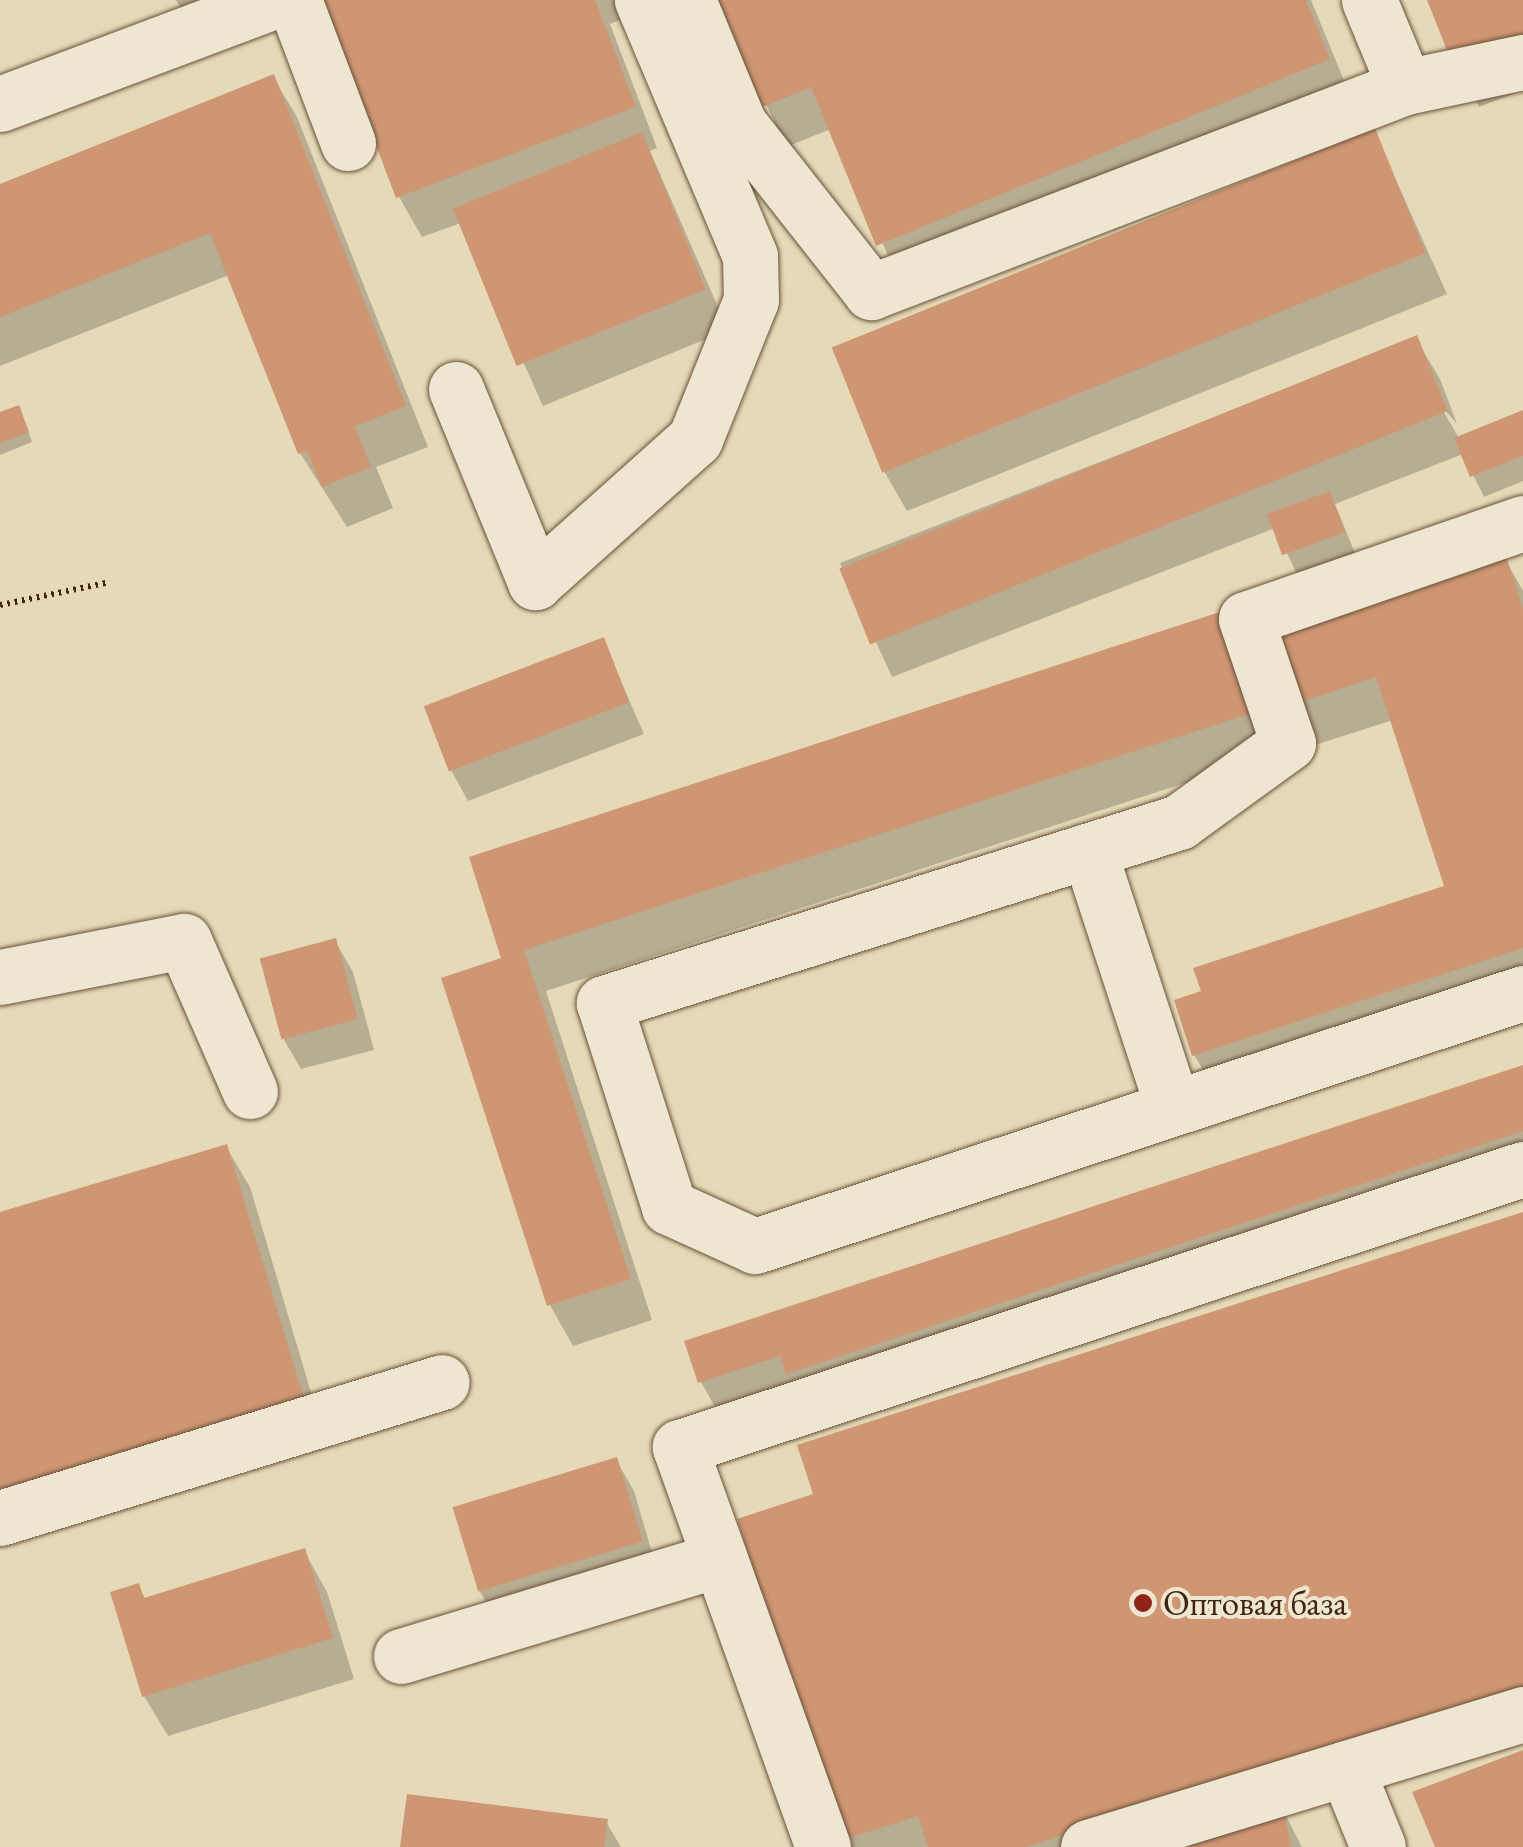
<!DOCTYPE html>
<meta charset="utf-8">
<style>
body{margin:0}
#map{position:relative;width:1523px;height:1847px;overflow:hidden;background:#e5d9b8;font-family:"EB Garamond",serif}
div>[style]{position:absolute}
[style*='--x']{left:calc(var(--x)*1px);top:calc(var(--y)*1px);width:calc(var(--w)*1px);rotate:calc(var(--a)*1deg)}
.shadow>*{inset:0;background:#0003}
.building>*{inset:0;background:#cf9673;transform-origin:0 0}
.path>*{height:6px;margin-top:-3px;transform-origin:0;background:repeating-linear-gradient(90deg,#402511 0 2.5px,transparent 0 7.5px)}
.roads{filter:drop-shadow(0 0 2px #69523b) drop-shadow(0 0 2px #69523b)}
.minor>*{height:55px;margin:-27.5px;padding:0 27.5px;transform-origin:27.5px;border-radius:27.5px;background:#eee6d1}
.dots>*{width:28px;height:28px;translate:-50% -50%;box-sizing:border-box;border:5px solid #eee6d1;border-radius:50%}
span{translate:-50% -50%;white-space:nowrap;text-align:center;line-height:1.15;-webkit-text-stroke:8px #eee6d1;paint-order:stroke}
.poi-label{font-size:35px;color:#402511}
.left{translate:0 -50%;text-align:left}
</style>
<div id="map">
<div class="shadow">
<i style="clip-path:polygon(176px 0,198px 0,180px 7px)"></i>
<i style="clip-path:polygon(327px 0,633px 0,638px 13px,610px 24px,657px 148px,650px 151px,728px 330px,543px 406px,461px 223px,422px 237px,399px 197px)"></i>
<i style="clip-path:polygon(718px 0,1311px 0,1352px 100px,902px 286px,831px 129px,786px 147px)"></i>
<i style="clip-path:polygon(1429px 0,1523px 0,1523px 90px,1479px 107px)"></i>
<i style="clip-path:polygon(273px 77px,297px 117px,428px 447px,376px 467px,393px 508px,347px 527px,300px 453px,229px 275px,0 366px,0 186px)"></i>
<i style="clip-path:polygon(1374px 131px,1447px 294px,907px 511px,884px 471px)"></i>
<i style="clip-path:polygon(1416px 339px,1440px 379px,1457px 424px,1438px 402px,1459px 438px,1523px 413px,1523px 481px,1484px 497px,1463px 454px,1335px 504px,1355px 553px,1297px 574px,1275px 528px,892px 677px,840px 563px)"></i>
<i style="clip-path:polygon(0 415px,23px 417px,32px 442px,0 455px)"></i>
<i style="clip-path:polygon(1505px 559px,1523px 591px,1523px 996px,1218px 1095px,1194px 1055px,1447px 887px,1393px 720px,1315px 745px,1292px 705px)"></i>
<i style="clip-path:polygon(1224px 613px,1280px 752px,546px 991px,652px 1320px,573px 1346px,550px 1305px,444px 979px,504px 959px)"></i>
<i style="clip-path:polygon(603px 640px,644px 734px,468px 801px,451px 770px)"></i>
<i style="clip-path:polygon(335px 941px,353px 972px,374px 1050px,301px 1069px,283px 1038px)"></i>
<i style="clip-path:polygon(1523px 1068px,1523px 1179px,724px 1423px,701px 1382px,688px 1343px)"></i>
<i style="clip-path:polygon(226px 1147px,250px 1187px,326px 1443px,0 1215px)"></i>
<i style="clip-path:polygon(1523px 1214px,1523px 1735px,1284px 1812px,1302px 1847px,846px 1847px,816px 1496px)"></i>
<i style="clip-path:polygon(616px 1460px,634px 1491px,658px 1573px,497px 1621px,479px 1590px)"></i>
<i style="clip-path:polygon(304px 1551px,327px 1592px,354px 1679px,168px 1736px,144px 1696px,138px 1586px,146px 1600px)"></i>
<i style="clip-path:polygon(606px 1822px,621px 1847px,403px 1847px)"></i>
</div>
<div class="building">
<i style="clip-path:polygon(321px 0,595px 0,636px 107px,396px 198px)"></i>
<i style="clip-path:polygon(716px 0,1306px 0,1330px 59px,876px 246px,811px 87px,760px 108px)"></i>
<i style="clip-path:polygon(1427px 0,1523px 0,1523px 40px,1454px 68px)"></i>
<i style="clip-path:polygon(274px 74px,406px 406px,355px 426px,371px 467px,322px 487px,307px 451px,298px 454px,210px 233px,0 317px,0 184px)"></i>
<i style="left:1375px;top:128px;width:135px;height:586px;rotate:68deg"></i>
<i style="left:642px;top:132px;width:170px;height:204px;rotate:68deg"></i>
<i style="left:1417px;top:335px;width:82px;height:623px;rotate:68deg"></i>
<i style="clip-path:polygon(19px 405px,29px 432px,0 443px,0 412px)"></i>
<i style="clip-path:polygon(1523px 410px,1523px 456px,1470px 477px,1454px 438px)"></i>
<i style="left:1330px;top:491px;width:44px;height:67px;rotate:70deg"></i>
<i style="clip-path:polygon(1506px 556px,1523px 609px,1523px 948px,1192px 1056px,1174px 1000px,1201px 991px,1193px 968px,1444px 886px,1376px 677px,1289px 706px,1266px 634px)"></i>
<i style="clip-path:polygon(1226px 610px,1258px 711px,524px 950px,631px 1279px,547px 1306px,441px 978px,501px 958px,469px 857px)"></i>
<i style="left:604px;top:637px;width:70px;height:193px;rotate:69deg"></i>
<i style="left:336px;top:938px;width:84px;height:79px;rotate:75deg"></i>
<i style="clip-path:polygon(1523px 1065px,1523px 1131px,786px 1374px,780px 1356px,698px 1383px,684px 1341px)"></i>
<i style="clip-path:polygon(227px 1144px,305px 1402px,0 1494px,0 1212px)"></i>
<i style="clip-path:polygon(1523px 1212px,1523px 1687px,1026px 1847px,928px 1847px,918px 1816px,840px 1841px,737px 1519px,813px 1494px,797px 1445px)"></i>
<i style="left:617px;top:1457px;width:88px;height:172px;rotate:73deg"></i>
<i style="clip-path:polygon(305px 1548px,333px 1638px,142px 1697px,110px 1592px,139px 1583px,144px 1598px)"></i>
<i style="clip-path:polygon(1523px 1750px,1523px 1847px,1435px 1847px,1412px 1792px)"></i>
<i style="clip-path:polygon(407px 1794px,608px 1819px,604px 1847px,400px 1847px)"></i>
<i style="clip-path:polygon(1283px 1805px,1291px 1847px,1150px 1847px)"></i>
</div>
<div class="path">
<i style="--x:0;--y:605;--w:112;--a:-11.8"></i>
</div>
<div class="roads">
<div class="minor">
<i style="--x:294;--y:0;--w:153;--a:69.3"></i>
<i style="--x:688;--y:0;--w:134;--a:67.6"></i>
<i style="--x:739;--y:124;--w:214;--a:51.8"></i>
<i style="--x:871;--y:292;--w:572;--a:-21"></i>
<i style="--x:1405;--y:87;--w:94;--a:-112.5"></i>
<i style="--x:1405;--y:87;--w:121;--a:-12"></i>
<i style="--x:0;--y:104;--w:295;--a:-20.6"></i>
<i style="--x:456;--y:389;--w:209;--a:67.7"></i>
<i style="--x:535;--y:582;--w:215;--a:-41.8"></i>
<i style="--x:695;--y:439;--w:150;--a:-68.1"></i>
<i style="--x:751;--y:300;--w:44;--a:-91.3"></i>
<i style="--x:750;--y:256;--w:278;--a:-112.9"></i>
<i style="--x:1523;--y:523;--w:293;--a:160.9"></i>
<i style="--x:1246;--y:619;--w:131;--a:71.3"></i>
<i style="--x:1288;--y:743;--w:135;--a:144.1"></i>
<i style="--x:1179;--y:822;--w:603;--a:162.53"></i>
<i style="--x:604;--y:1003;--w:214;--a:72.3"></i>
<i style="--x:669;--y:1207;--w:94;--a:24.4"></i>
<i style="--x:755;--y:1246;--w:809;--a:-18.23"></i>
<i style="--x:1089;--y:851;--w:270;--a:71.9"></i>
<i style="--x:0;--y:977;--w:187;--a:-11.1"></i>
<i style="--x:184;--y:941;--w:164;--a:66.3"></i>
<i style="--x:0;--y:1518;--w:462;--a:-17.1"></i>
<i style="--x:401;--y:1656;--w:333;--a:-16.9"></i>
<i style="--x:1346;--y:1768;--w:85;--a:67.9"></i>
<i style="--x:823;--y:1847;--w:425;--a:-109.7"></i>
<i style="--x:680;--y:1447;--w:888;--a:-18.25"></i>
<i style="--x:1088;--y:1847;--w:455;--a:-17"></i>
</div>
</div>
<div class="dots">
<i style="left:1143px;top:1603px;background:#8f2418"></i>
</div>
<div class="poi-label">
<span class="left" style="left:1163px;top:1603px">Оптовая база</span>
</div>
</div>
